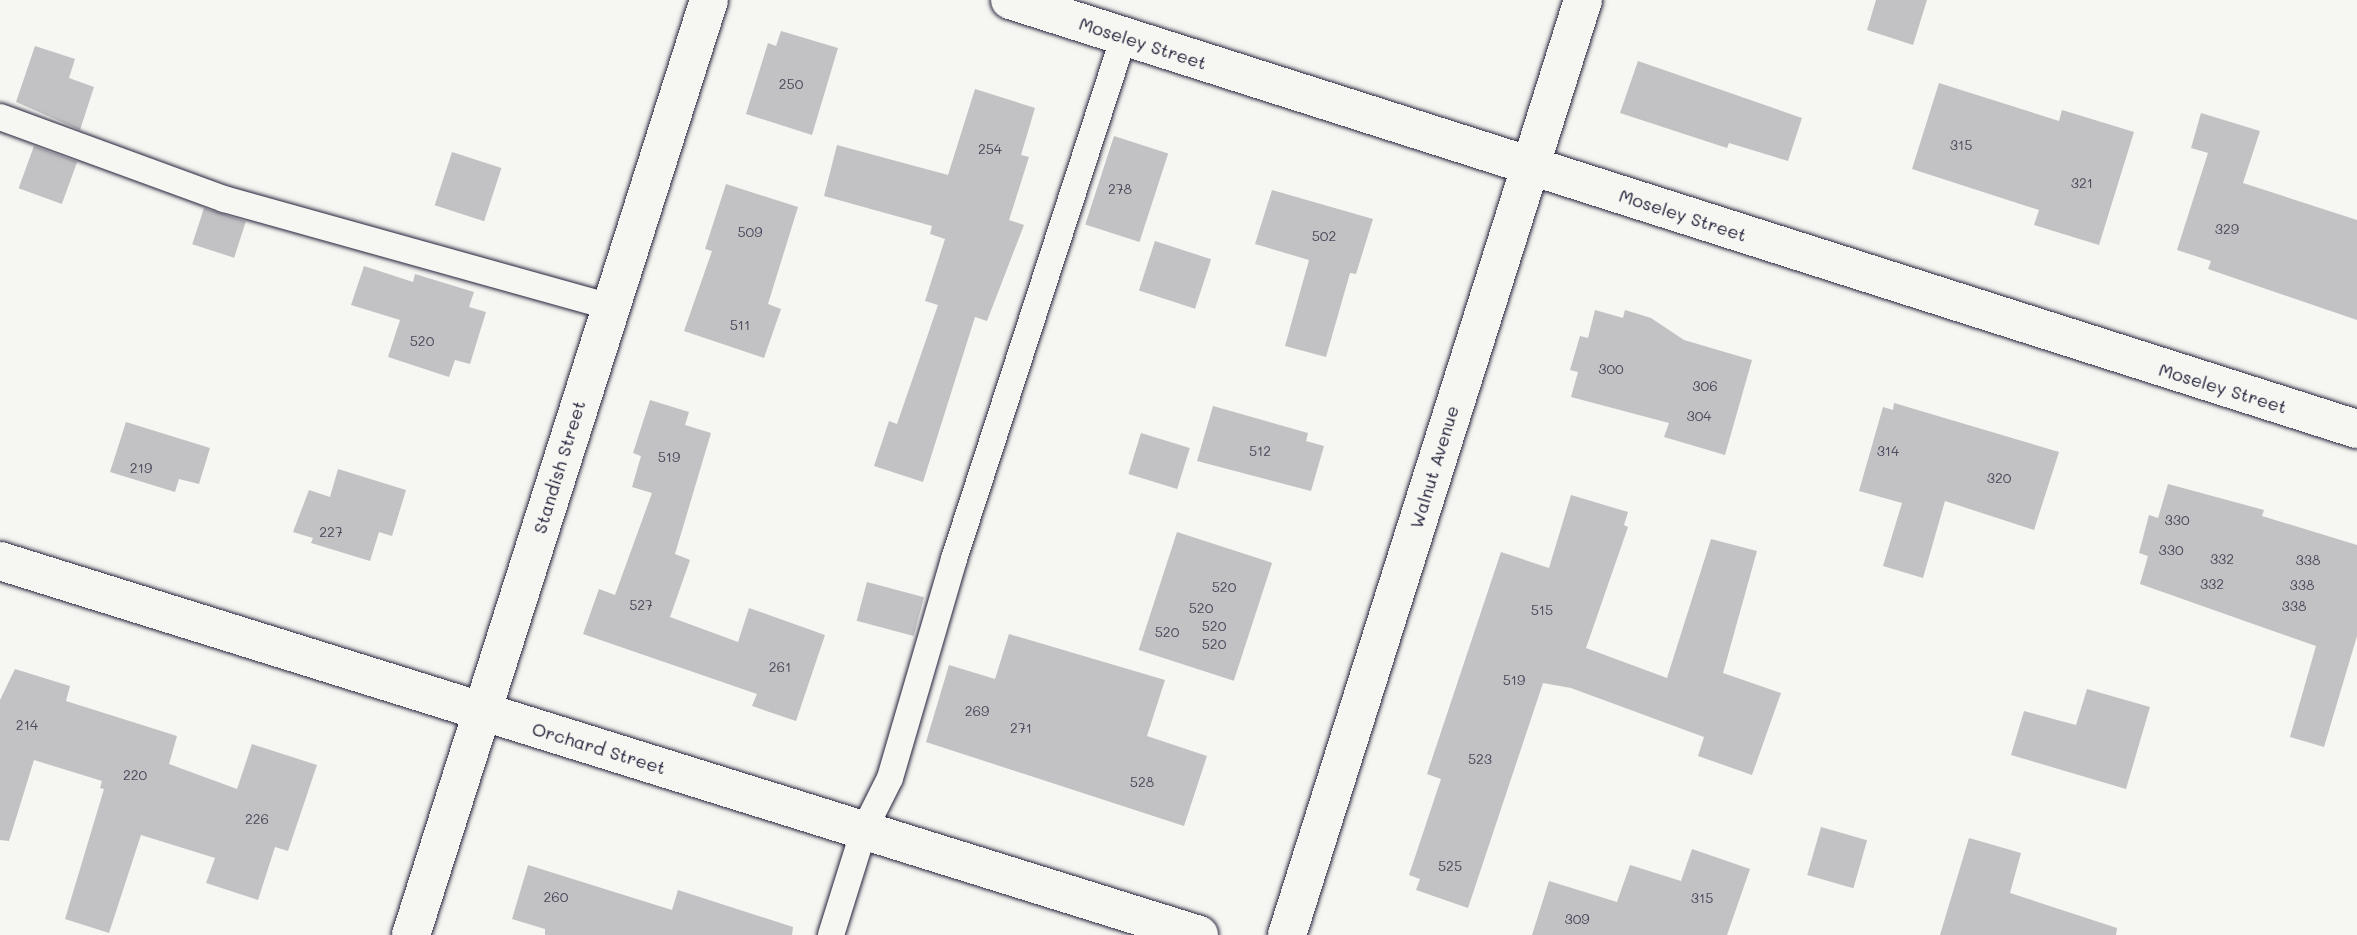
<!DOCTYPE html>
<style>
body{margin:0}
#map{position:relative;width:2357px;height:935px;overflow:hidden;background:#f6f6f2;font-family:Mali,sans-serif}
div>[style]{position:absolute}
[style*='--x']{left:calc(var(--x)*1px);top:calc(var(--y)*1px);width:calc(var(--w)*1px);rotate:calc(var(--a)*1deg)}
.building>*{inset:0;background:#c2c2c4;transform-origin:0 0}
.roads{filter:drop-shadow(0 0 2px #22223b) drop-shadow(0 0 2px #22223b)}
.service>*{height:26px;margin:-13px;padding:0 13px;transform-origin:13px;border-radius:13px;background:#f6f6f2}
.minor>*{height:38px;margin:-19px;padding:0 19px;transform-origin:19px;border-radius:19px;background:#f6f6f2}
span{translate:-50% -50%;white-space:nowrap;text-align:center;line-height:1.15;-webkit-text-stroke:5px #f6f6f2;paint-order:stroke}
.number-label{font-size:14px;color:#4a4a5d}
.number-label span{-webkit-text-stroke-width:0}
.street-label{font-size:18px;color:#22223b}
</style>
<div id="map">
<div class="building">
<i style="clip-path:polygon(1876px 0,1927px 0,1913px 45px,1867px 30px)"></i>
<i style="clip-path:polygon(781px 31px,838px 48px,812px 135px,746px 114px,768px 43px,776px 46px)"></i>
<i style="clip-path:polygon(35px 46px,75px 59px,69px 78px,94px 87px,80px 130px,16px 102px)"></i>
<i style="clip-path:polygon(1638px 61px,1802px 118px,1788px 161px,1729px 143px,1727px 148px,1620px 113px)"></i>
<i style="clip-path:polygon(1939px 83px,2059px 121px,2062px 110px,2134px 132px,2099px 245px,2034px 225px,2039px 210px,1912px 169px)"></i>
<i style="clip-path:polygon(975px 89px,1035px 108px,1021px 155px,1029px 157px,1009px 220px,1024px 225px,987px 321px,975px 317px,923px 482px,874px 466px,889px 421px,897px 424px,938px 305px,925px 301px,945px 239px,930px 234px,932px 226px,824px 196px,837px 145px,948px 175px)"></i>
<i style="clip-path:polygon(2201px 113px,2260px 131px,2243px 183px,2357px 220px,2357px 320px,2208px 269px,2211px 261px,2177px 250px,2208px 153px,2191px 148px)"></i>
<i style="left:1114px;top:136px;width:57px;height:93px;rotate:18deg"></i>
<i style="left:34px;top:146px;width:46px;height:45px;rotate:20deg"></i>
<i style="left:452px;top:152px;width:52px;height:56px;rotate:18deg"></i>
<i style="clip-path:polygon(726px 184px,798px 207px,768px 304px,781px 309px,764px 358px,684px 331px,712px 251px,705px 249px)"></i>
<i style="clip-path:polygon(1272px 190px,1373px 219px,1356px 274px,1350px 273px,1326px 357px,1285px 346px,1309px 260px,1255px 244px)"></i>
<i style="left:204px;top:208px;width:44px;height:38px;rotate:18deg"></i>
<i style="left:1155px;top:241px;width:59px;height:52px;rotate:18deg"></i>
<i style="clip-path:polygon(364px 266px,413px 282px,415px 274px,474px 292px,469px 307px,486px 312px,470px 364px,455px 360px,449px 377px,388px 357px,400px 320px,351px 305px)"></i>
<i style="clip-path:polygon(1595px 310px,1623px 318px,1625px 310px,1651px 318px,1684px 340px,1752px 360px,1725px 455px,1664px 437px,1669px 423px,1571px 397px,1578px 372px,1570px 370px,1580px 336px,1588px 338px)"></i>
<i style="clip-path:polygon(650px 400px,689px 412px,685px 425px,711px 433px,675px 554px,690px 560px,670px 617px,738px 642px,749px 608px,825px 635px,796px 721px,752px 706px,757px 694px,583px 634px,599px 589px,615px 595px,652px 493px,632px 487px,641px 456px,633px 453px)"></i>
<i style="clip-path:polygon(1894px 403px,2059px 452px,2034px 530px,1945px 501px,1923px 578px,1883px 566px,1902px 503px,1859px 491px,1883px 407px,1893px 410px)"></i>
<i style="clip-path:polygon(1213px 406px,1308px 433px,1306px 441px,1324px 446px,1311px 491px,1197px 461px)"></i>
<i style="clip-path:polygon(126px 422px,210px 448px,199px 484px,179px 479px,175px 492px,110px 472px)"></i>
<i style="left:1141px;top:433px;width:51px;height:43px;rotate:17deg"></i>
<i style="clip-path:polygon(338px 469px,406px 490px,392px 536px,379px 532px,370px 561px,311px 543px,313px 538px,293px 532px,309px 490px,330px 497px)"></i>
<i style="clip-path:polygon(2168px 484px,2264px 510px,2262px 516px,2357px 545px,2357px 636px,2324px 747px,2290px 737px,2316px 646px,2140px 584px,2148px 556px,2139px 553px,2149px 515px,2158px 518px)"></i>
<i style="clip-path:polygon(1571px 495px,1628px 512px,1624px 525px,1628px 527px,1586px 648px,1667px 678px,1711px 539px,1757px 551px,1723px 673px,1781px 693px,1752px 775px,1698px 756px,1704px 737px,1571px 688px,1543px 683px,1468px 908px,1416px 890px,1420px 879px,1409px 875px,1441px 779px,1427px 774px,1501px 552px,1549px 568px)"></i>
<i style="left:1177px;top:532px;width:100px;height:124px;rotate:18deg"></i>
<i style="left:867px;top:582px;width:59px;height:40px;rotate:15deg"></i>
<i style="clip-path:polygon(1009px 634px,1165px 680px,1147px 736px,1207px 756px,1184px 826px,926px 742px,949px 665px,995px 679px)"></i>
<i style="clip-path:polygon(15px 669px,70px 686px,66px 701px,177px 736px,169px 764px,237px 789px,252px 744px,317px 765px,288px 851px,275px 847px,258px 900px,206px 883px,215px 858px,141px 835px,109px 933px,65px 919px,104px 789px,100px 788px,102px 781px,34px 760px,9px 841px,0 840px,0 700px)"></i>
<i style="clip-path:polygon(2087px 689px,2150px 707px,2126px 789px,2011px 755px,2024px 711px,2076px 725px)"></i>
<i style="left:1821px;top:827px;width:48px;height:50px;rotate:16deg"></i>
<i style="clip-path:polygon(1969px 838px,2021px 853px,2010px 893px,2117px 928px,2116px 935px,1940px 935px)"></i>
<i style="clip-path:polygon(1692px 849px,1750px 869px,1727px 935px,1532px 935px,1549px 881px,1617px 902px,1630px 865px,1681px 881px)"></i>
<i style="clip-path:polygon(528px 865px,672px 910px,678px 890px,793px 927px,792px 935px,545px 935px,545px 929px,512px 919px)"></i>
</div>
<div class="roads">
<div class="service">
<i style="--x:0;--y:117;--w:239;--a:20.1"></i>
<i style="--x:224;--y:199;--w:399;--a:15.6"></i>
<i style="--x:831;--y:935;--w:110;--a:-72.6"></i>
<i style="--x:864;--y:830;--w:58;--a:-63.4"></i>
<i style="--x:890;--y:778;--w:228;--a:-73.7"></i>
<i style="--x:954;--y:559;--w:550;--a:-71.99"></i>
</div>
<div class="minor">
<i style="--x:1010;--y:0;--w:1414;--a:17.67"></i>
<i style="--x:0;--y:561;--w:1256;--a:17.32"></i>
<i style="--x:411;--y:935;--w:981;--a:-72.32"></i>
<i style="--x:1287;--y:935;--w:981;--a:-72.43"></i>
</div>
</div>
<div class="number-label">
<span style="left:791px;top:84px">250</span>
<span style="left:1961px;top:145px">315</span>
<span style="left:990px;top:149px">254</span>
<span style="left:2082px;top:183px">321</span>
<span style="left:1120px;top:189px">278</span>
<span style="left:2227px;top:229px">329</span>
<span style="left:750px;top:232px">509</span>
<span style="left:1324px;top:236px">502</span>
<span style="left:740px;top:325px">511</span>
<span style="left:422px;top:341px">520</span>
<span style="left:1611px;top:369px">300</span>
<span style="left:1705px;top:386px">306</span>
<span style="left:1699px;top:416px">304</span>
<span style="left:1260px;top:451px">512</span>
<span style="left:1888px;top:451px">314</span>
<span style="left:669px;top:457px">519</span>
<span style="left:141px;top:468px">219</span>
<span style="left:1999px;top:478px">320</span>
<span style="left:2177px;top:520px">330</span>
<span style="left:331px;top:532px">227</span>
<span style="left:2171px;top:550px">330</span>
<span style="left:2222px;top:559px">332</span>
<span style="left:2308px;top:560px">338</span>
<span style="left:2212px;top:584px">332</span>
<span style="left:2302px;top:585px">338</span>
<span style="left:1224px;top:587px">520</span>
<span style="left:641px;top:605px">527</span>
<span style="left:2294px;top:606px">338</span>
<span style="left:1201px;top:608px">520</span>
<span style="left:1542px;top:610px">515</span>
<span style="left:1214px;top:626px">520</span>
<span style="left:1167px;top:632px">520</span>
<span style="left:1214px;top:644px">520</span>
<span style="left:780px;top:667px">261</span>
<span style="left:1514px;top:680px">519</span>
<span style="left:977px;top:711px">269</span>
<span style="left:27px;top:725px">214</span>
<span style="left:1021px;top:728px">271</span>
<span style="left:1480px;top:759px">523</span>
<span style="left:135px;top:775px">220</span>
<span style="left:1142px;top:782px">528</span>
<span style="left:257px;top:819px">226</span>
<span style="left:1450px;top:866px">525</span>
<span style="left:556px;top:897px">260</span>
<span style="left:1702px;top:898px">315</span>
<span style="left:1577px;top:919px">309</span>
</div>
<div class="street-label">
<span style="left:1143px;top:43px;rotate:18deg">Moseley Street</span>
<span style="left:1683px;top:215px;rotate:18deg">Moseley Street</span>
<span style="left:2223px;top:388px;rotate:17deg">Moseley Street</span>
<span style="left:559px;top:467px;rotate:-73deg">Standish Street</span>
<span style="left:1434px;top:467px;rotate:-73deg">Walnut Avenue</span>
<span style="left:599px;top:748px;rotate:17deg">Orchard Street</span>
</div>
</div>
